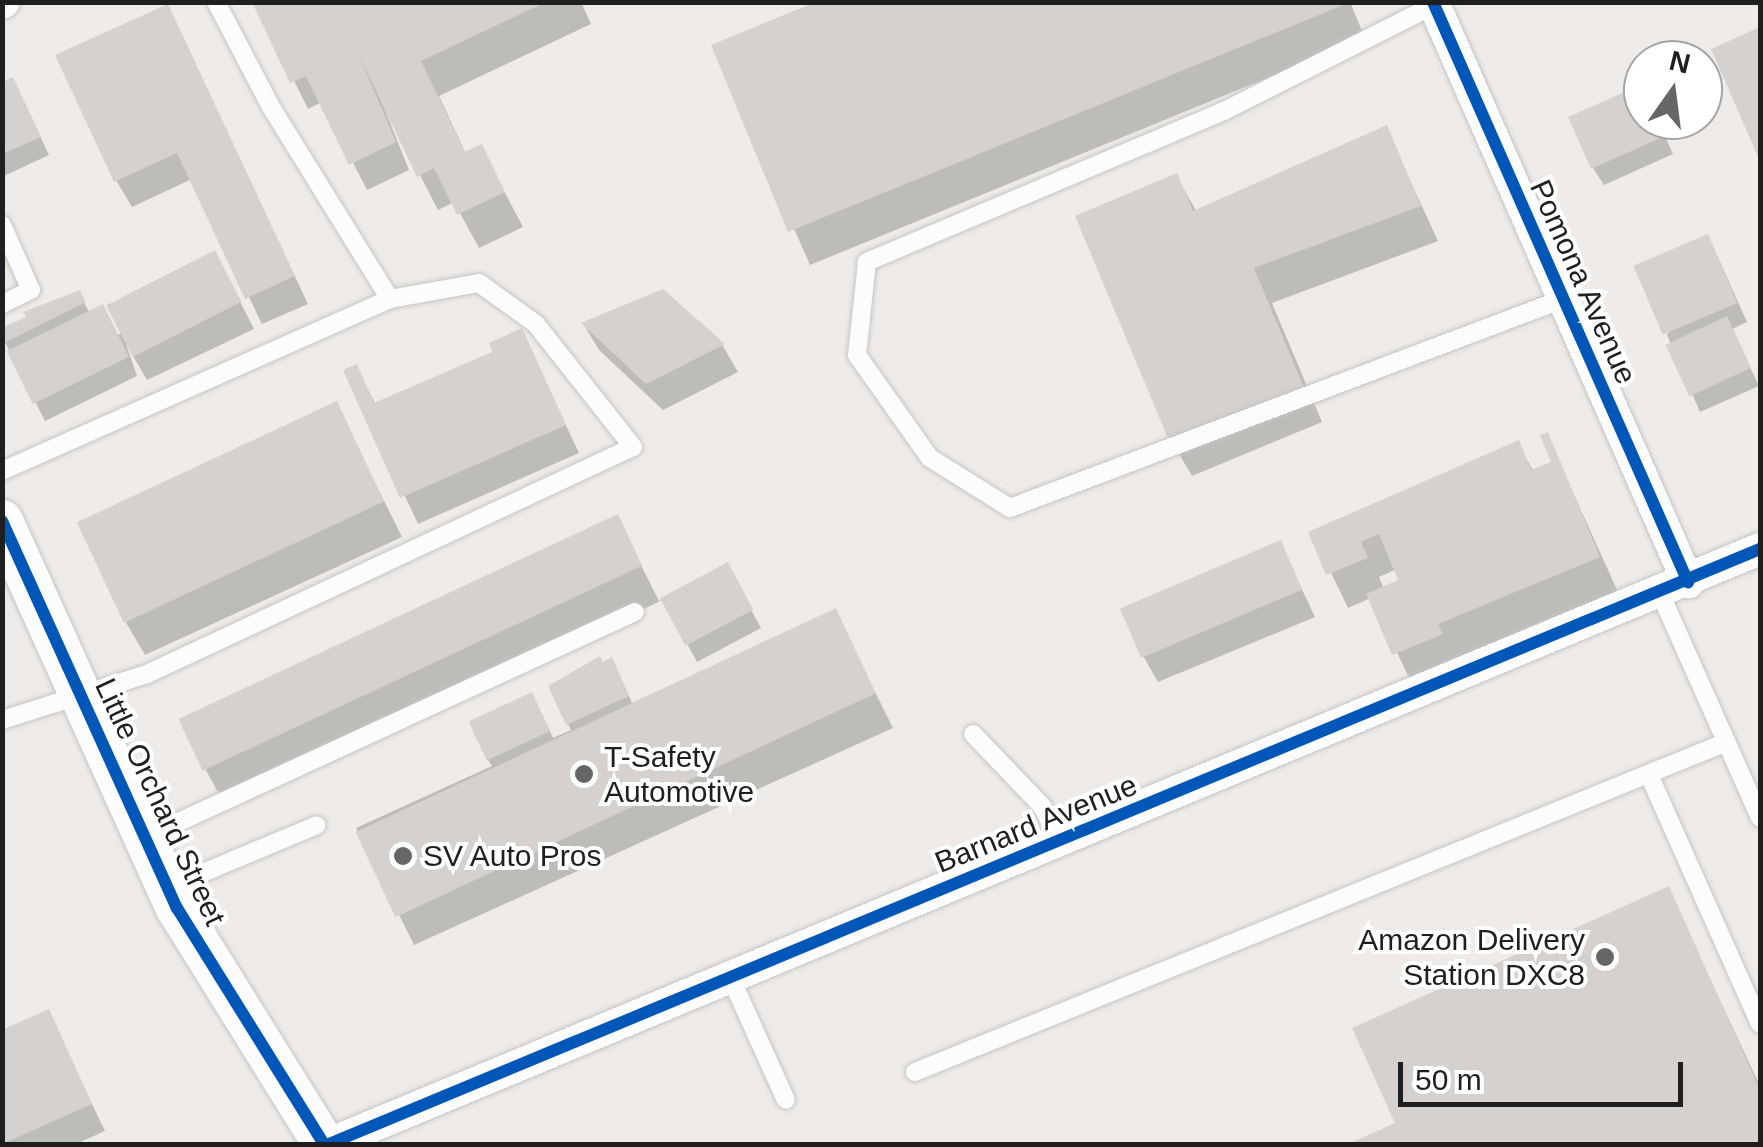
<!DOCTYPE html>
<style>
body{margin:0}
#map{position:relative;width:1763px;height:1147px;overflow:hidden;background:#eeebe8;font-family:Helvetica,sans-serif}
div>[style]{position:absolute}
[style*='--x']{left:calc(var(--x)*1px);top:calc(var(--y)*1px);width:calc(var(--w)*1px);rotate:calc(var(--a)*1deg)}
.shadow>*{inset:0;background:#0003}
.building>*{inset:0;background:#d5d1cf;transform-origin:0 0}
.roads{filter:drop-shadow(0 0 2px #c6c5c4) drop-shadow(0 0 2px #c6c5c4)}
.service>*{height:18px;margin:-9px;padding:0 9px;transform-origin:9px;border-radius:9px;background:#fcfcfc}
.minor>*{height:32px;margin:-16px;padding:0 16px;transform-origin:16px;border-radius:16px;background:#fcfcfc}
.tertiary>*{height:42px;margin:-21px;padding:0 21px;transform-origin:21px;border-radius:21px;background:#fcfcfc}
.cycleway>*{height:12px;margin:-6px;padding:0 6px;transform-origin:6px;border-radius:6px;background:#0057b8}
.dots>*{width:28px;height:28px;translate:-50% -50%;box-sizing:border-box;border:5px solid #fff;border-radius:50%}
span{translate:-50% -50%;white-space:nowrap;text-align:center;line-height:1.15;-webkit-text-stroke:8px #fff;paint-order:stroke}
.street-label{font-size:30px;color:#1f1f1f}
.poi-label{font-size:30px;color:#1f1f1f}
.left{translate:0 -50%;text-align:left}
.right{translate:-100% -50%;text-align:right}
.frame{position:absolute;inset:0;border:5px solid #1f1f1f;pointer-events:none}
.north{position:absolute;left:1623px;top:40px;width:100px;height:100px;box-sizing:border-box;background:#fff;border:2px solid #a5a5a5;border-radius:50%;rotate:14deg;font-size:28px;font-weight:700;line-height:40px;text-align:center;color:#1f1f1f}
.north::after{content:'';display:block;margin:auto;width:35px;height:45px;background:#676665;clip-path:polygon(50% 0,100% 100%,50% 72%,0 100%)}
.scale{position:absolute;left:1398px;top:1062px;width:285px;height:45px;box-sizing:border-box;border:5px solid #1f1f1f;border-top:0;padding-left:12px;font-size:30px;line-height:35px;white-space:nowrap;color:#1f1f1f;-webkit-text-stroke:8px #fff;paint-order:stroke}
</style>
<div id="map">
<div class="shadow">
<i style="clip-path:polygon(255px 2px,581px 2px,591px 24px,439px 96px,466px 154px,481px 147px,523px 227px,479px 248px,454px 202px,438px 210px,379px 95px,409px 170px,367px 190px,322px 102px,308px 109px)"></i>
<i style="clip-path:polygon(819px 2px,1350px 2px,1365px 38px,810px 265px,714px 46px)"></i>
<i style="clip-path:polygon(167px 7px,308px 304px,262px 324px,192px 179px,132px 207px,116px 180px)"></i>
<i style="clip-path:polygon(1760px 30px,1760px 155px,1715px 50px)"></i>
<i style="clip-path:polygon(2px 84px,22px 98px,49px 155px,4px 176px)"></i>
<i style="clip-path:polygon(1643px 90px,1643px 120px,1658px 120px,1673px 154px,1604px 185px,1593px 168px)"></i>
<i style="clip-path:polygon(1386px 128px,1438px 241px,1272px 303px,1322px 422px,1192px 476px,1172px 442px,1176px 176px,1197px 212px)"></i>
<i style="clip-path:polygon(1717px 255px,1747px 322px,1732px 329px,1759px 386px,1700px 412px,1667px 335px)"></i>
<i style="clip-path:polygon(229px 280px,254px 329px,147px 380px,126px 344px,137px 376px,45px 421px,5px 342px,79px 293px,90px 314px,102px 307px,118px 335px)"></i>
<i style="clip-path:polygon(663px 292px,723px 346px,738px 372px,663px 410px,599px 350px,584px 325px)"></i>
<i style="clip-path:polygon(521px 331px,579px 453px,418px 524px,346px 371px,356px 367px,376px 405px,496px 353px)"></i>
<i style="clip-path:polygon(336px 404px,402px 537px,145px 655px,125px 621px)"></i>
<i style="clip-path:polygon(evenodd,1547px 435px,1618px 592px,1414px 688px,1371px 598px,1348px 608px,1312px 533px,1518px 444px,1534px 472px,1555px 463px,1547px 435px,1397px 569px,1402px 581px,1384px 589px,1379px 577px,1397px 569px)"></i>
<i style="clip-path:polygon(617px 517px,659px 601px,727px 566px,761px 628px,697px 662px,663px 600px,223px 801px,204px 767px)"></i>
<i style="clip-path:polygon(1280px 543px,1315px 617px,1158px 682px,1143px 656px)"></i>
<i style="clip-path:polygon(835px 611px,893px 728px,414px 945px,356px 828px,492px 766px,488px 760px,541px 713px,553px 738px,571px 730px,568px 724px,621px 678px,632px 703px)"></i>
<i style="clip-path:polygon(1668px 889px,1760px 1086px,1760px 1144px,1354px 1144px,1399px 1125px)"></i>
<i style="clip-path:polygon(48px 1012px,105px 1131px,76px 1144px,2px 1144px,2px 1032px)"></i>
</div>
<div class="building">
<i style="clip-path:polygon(252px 2px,546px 2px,421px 61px,465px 152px,482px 144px,505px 192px,457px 215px,434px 168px,417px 177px,357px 51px,396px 142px,349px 165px,306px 76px,290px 83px)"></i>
<i style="clip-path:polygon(813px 3px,1348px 3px,788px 232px,711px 45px)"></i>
<i style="clip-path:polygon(168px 4px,295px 276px,245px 299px,177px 153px,114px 182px,55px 55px)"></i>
<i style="clip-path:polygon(1760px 27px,1760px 161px,1711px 49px)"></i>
<i style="clip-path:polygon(13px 77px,41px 137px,2px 154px,2px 82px)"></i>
<i style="clip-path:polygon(1643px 84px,1643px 120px,1658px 120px,1665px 136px,1591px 169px,1568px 117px)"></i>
<i style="clip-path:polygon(1387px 125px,1421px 206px,1254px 268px,1304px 388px,1170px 443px,1075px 216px,1177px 173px,1193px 211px)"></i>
<i style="left:1708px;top:234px;width:75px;height:81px;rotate:67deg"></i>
<i style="left:215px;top:250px;width:58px;height:122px;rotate:63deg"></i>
<i style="clip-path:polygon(663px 289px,725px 344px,646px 384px,581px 323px)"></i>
<i style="clip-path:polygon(80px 290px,86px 302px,2px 344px,2px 328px,26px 317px,23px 312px)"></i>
<i style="left:103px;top:304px;width:59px;height:107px;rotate:64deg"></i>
<i style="left:1727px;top:316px;width:57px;height:68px;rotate:65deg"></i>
<i style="clip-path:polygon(522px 328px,566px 425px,400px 498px,343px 370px,357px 364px,374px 403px,492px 352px,489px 343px)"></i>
<i style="left:337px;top:401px;width:111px;height:287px;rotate:65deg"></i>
<i style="clip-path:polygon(1548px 432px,1600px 557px,1438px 624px,1443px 634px,1392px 655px,1366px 594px,1398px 580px,1379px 534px,1361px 542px,1368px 558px,1326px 575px,1308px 532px,1519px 440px,1531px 470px,1551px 462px,1540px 435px)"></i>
<i style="left:618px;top:514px;width:57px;height:485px;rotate:65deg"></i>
<i style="left:1281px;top:540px;width:54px;height:175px;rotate:67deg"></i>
<i style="left:728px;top:562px;width:54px;height:77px;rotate:62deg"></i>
<i style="left:836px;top:608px;width:94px;height:530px;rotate:65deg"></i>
<i style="clip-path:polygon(600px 656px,603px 662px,612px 657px,629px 696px,566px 725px,548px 686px)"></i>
<i style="left:532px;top:692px;width:43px;height:70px;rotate:65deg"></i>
<i style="clip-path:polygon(1669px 886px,1760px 1090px,1760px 1144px,1348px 1144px,1395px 1123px,1352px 1028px)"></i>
<i style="clip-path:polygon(49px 1009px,92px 1104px,2px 1144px,2px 1030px)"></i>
</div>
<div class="roads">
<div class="service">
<i style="--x:1434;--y:5;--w:235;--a:153.2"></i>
<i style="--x:1224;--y:111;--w:388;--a:157.1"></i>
<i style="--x:867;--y:262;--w:94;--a:96.1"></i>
<i style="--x:857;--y:355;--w:126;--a:54.7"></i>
<i style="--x:930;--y:458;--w:94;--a:32"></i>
<i style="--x:1010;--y:508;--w:591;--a:-20.7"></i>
<i style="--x:2;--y:225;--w:71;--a:66"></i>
<i style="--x:31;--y:290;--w:32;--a:154"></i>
<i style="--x:2;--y:471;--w:424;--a:-23.9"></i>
<i style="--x:390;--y:299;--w:226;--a:-121.8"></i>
<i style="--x:271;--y:107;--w:119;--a:-117.6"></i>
<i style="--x:1660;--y:593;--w:246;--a:66"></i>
<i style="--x:2;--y:720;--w:152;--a:-17.6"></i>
<i style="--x:147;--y:674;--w:536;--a:-25.04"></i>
<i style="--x:633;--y:447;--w:157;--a:-128.3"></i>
<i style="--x:536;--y:324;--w:70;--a:-144.3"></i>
<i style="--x:479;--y:283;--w:90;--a:169.8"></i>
<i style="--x:973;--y:734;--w:100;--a:46.2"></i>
<i style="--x:1042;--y:806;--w:40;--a:63.4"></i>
<i style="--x:1650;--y:777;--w:270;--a:66"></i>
<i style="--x:146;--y:837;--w:538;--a:-24.71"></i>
<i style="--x:169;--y:887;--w:160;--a:-22.7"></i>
<i style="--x:729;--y:974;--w:138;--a:65.7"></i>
<i style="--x:915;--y:1072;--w:876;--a:-22.12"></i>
</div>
<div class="minor">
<i style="--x:1433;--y:2;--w:634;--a:66.27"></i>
<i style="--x:2;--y:3;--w:2;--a:-27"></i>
<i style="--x:329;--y:1144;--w:1550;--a:-22.58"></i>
</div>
<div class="tertiary">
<i style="--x:2;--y:521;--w:425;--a:65.7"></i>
<i style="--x:177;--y:908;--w:278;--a:58.1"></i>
</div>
</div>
<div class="cycleway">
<i style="--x:1433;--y:2;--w:634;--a:66.27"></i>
<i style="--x:2;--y:521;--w:425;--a:65.7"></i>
<i style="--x:177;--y:908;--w:278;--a:58.1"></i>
<i style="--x:329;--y:1144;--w:1550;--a:-22.58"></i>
</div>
<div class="dots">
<i style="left:584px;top:774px;background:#676665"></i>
<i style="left:403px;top:856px;background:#676665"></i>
<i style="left:1605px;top:957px;background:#676665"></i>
</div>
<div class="street-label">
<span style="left:1583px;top:282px;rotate:66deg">Pomona Avenue</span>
<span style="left:160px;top:802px;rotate:65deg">Little Orchard Street</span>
<span style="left:1036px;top:824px;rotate:-22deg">Barnard Avenue</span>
</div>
<div class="poi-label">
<span class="left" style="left:604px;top:774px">T-Safety<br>Automotive</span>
<span class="left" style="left:423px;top:856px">SV Auto Pros</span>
<span class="right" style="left:1585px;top:957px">Amazon Delivery<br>Station DXC8</span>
</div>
<div class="frame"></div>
<div class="north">N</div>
<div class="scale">50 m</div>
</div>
